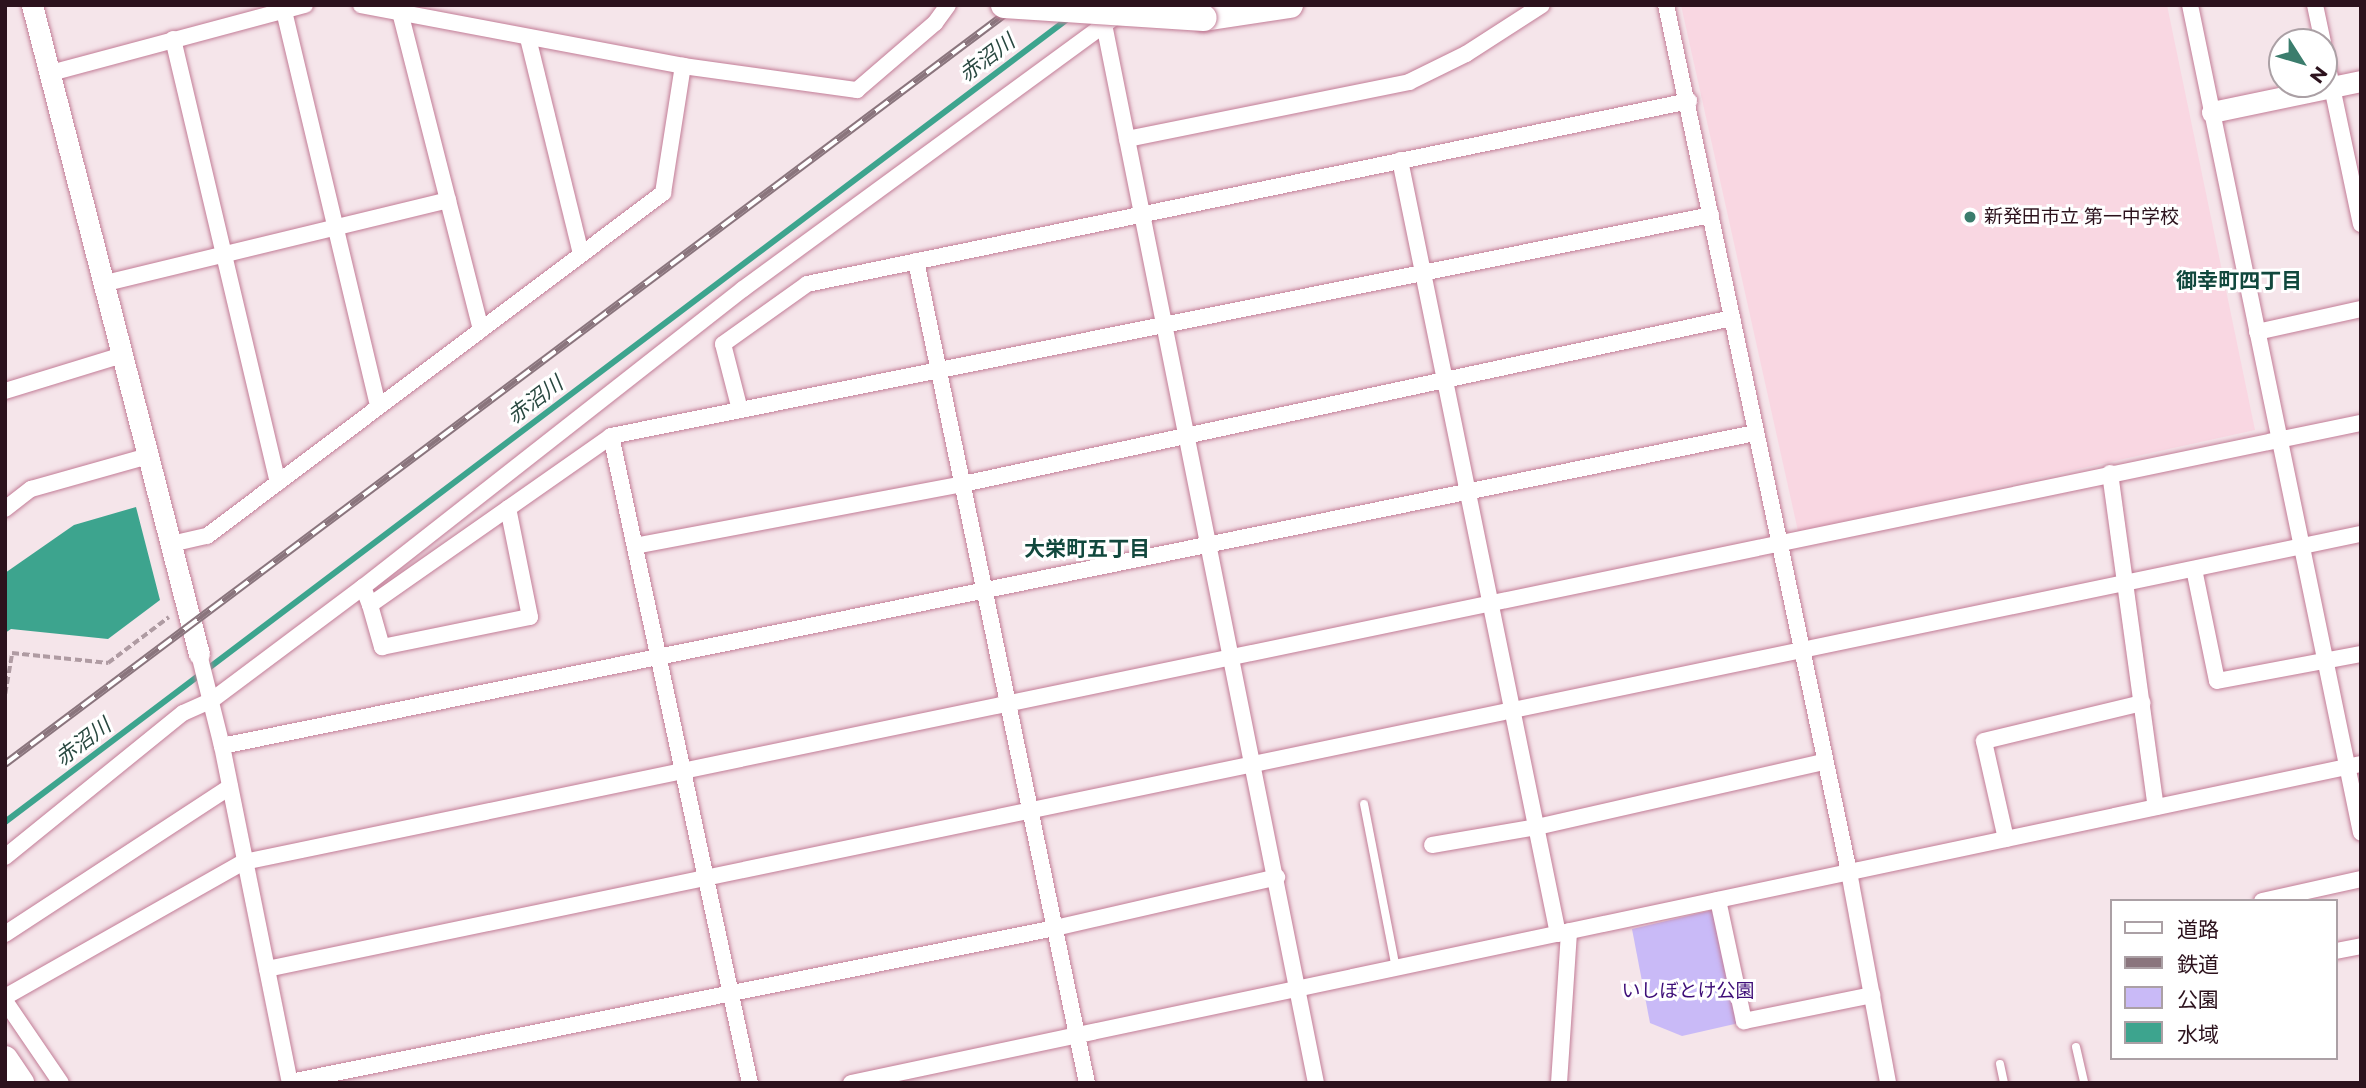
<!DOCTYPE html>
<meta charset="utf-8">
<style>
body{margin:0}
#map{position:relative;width:2366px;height:1088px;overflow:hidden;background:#f5e5ea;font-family:Montserrat,"Noto Sans JP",sans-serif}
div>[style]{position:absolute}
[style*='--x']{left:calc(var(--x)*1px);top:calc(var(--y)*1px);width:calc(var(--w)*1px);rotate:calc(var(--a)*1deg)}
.built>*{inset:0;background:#f9d7e2}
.green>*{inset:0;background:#c9baf7}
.water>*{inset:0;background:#3da48e}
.stream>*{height:6px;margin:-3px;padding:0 3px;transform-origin:3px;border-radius:3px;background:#3da48e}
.path>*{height:3.5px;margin-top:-1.75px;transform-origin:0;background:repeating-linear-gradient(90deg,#af9ba2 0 7px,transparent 0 10.5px)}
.roads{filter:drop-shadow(0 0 2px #c27d97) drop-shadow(0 0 2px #c27d97)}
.service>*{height:8px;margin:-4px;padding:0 4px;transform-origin:4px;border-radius:4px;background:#fff}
.minor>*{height:16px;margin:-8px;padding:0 8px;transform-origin:8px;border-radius:8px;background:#fff}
.tertiary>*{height:21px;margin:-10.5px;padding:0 10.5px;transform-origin:10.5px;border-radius:10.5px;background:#fff}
.trunk>*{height:26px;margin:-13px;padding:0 13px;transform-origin:13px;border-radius:13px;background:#fff}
.rail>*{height:8px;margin-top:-4px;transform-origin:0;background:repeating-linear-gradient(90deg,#fff 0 16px,#8a757d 0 32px);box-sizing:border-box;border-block:2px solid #8a757d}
.bridges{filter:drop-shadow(0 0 2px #c27d97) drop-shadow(0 0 2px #c27d97)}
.trunk-bridge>*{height:26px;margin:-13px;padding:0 13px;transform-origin:13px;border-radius:13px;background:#fff}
.dots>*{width:19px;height:19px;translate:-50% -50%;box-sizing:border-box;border:4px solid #fff;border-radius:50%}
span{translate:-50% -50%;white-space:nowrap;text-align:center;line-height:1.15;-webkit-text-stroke:6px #fff;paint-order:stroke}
.poi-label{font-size:19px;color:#2c121d}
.left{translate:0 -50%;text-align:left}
.park-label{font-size:19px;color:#3d0d77}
.water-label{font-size:21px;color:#294840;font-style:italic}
.neighbourhood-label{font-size:21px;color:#11483d;font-weight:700}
.frame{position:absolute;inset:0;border:7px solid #2c121d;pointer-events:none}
.legend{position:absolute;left:2110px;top:899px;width:228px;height:161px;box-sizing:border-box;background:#fff;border:2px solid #aba0a5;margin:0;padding:9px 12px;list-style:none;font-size:21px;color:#2c121d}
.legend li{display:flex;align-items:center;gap:14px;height:35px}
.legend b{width:35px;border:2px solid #aba0a5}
.north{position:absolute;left:2268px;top:28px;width:70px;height:70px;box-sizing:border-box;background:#fff;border:2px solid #aba0a5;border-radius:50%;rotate:127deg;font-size:19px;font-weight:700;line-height:28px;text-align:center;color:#2c121d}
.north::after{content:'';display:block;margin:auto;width:24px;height:32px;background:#3b7d6d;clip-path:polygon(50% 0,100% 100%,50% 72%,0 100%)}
</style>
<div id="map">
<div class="built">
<i style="clip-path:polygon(1681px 5px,2167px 5px,2255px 430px,1798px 531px)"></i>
</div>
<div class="green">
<i style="clip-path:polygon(1713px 910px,1739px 1023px,1682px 1036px,1650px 1023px,1632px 929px)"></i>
</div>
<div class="water">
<i style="clip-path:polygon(136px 507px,160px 600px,108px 639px,11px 629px,5px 633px,5px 573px,74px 525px)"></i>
</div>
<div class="stream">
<i style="--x:5;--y:822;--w:1335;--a:-37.08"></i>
</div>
<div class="path">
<i style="--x:5;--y:694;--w:42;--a:-80.3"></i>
<i style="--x:12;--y:653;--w:97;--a:5.9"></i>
<i style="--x:108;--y:663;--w:76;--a:-37"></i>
</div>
<div class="roads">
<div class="service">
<i style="--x:1364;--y:804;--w:167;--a:79"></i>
<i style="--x:2076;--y:1047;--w:37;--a:77"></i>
<i style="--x:2000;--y:1064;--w:19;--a:78"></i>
</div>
<div class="minor">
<i style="--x:361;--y:5;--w:328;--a:10.7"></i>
<i style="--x:683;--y:66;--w:176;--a:7.9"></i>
<i style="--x:857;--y:90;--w:103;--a:-40.7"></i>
<i style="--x:935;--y:23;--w:22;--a:-54"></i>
<i style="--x:1666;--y:5;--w:886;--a:78.08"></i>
<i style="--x:1849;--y:872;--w:215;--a:79.5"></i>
<i style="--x:2190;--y:5;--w:845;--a:78.33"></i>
<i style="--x:2315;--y:5;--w:38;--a:78"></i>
<i style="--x:284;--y:11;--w:407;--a:76.6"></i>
<i style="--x:400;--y:12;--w:328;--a:75.7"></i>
<i style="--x:1104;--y:24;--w:1080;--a:78.68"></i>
<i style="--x:528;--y:38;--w:222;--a:76.2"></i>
<i style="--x:173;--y:39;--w:456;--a:76.7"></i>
<i style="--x:2324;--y:49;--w:179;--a:78.1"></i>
<i style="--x:51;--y:73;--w:263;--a:-15"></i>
<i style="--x:1127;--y:139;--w:288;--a:-11.4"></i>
<i style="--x:1409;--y:82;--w:64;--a:-26.2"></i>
<i style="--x:1466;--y:54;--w:90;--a:-32.8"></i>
<i style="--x:1400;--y:160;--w:790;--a:78.46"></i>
<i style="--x:916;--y:261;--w:840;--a:78.25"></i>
<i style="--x:106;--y:283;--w:352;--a:-13.6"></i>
<i style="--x:2257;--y:332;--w:107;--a:-12.5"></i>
<i style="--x:5;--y:391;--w:122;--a:-17.1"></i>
<i style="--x:740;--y:410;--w:68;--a:-104.4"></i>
<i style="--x:723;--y:344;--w:103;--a:-35.5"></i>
<i style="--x:807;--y:284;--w:901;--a:-11.72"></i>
<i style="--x:611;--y:436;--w:662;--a:77.88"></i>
<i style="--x:2110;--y:473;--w:337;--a:82.2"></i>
<i style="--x:5;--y:509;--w:33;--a:-38"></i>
<i style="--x:31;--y:489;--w:118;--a:-15.7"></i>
<i style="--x:171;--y:544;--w:37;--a:-13"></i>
<i style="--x:207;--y:536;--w:571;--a:-36.95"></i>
<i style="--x:663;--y:193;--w:129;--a:-81.1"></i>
<i style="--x:635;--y:546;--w:334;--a:-10.7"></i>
<i style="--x:963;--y:484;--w:787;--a:-12.18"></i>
<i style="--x:2194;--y:569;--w:114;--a:78.4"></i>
<i style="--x:2217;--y:681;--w:147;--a:-10.6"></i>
<i style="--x:363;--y:587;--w:19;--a:69"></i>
<i style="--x:370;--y:605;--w:294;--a:-35"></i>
<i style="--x:611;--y:436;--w:1122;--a:-11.36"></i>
<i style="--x:370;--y:605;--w:44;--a:74.1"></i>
<i style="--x:382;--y:647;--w:151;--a:-11.5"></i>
<i style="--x:530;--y:617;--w:111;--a:-101.4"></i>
<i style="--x:199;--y:654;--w:95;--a:76"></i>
<i style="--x:222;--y:746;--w:344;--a:78.6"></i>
<i style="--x:222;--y:746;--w:1565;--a:-11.54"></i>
<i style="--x:2006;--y:839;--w:100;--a:-102.7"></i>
<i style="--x:1984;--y:741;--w:163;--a:-13.5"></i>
<i style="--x:1432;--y:845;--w:107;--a:-9.7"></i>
<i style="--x:1537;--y:827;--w:294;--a:-12.8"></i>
<i style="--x:5;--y:857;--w:229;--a:-39"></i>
<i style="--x:183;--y:713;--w:32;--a:-24"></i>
<i style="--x:212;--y:700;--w:189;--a:-36.8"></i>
<i style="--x:363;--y:587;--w:483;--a:-38.1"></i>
<i style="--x:743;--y:289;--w:467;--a:-36.2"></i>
<i style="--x:1718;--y:900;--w:124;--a:77.9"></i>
<i style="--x:1744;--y:1021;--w:131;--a:-11.5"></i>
<i style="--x:2262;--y:901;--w:101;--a:-12.5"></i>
<i style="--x:5;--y:934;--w:269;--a:-33.2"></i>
<i style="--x:2336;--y:951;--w:25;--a:-11"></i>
<i style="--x:267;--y:969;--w:2139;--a:-11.74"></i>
<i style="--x:5;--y:997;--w:274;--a:-29.5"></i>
<i style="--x:244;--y:862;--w:2162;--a:-11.72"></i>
<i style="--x:5;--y:1001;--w:99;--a:55.7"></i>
<i style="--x:290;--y:1082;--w:780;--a:-11.38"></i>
<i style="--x:1055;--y:928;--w:228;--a:-12.9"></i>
<i style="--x:851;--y:1083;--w:1543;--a:-11.93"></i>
<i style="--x:1559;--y:1083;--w:152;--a:-86.2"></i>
</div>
<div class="tertiary">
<i style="--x:32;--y:5;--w:670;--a:75.57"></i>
<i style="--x:2212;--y:112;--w:152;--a:-11.8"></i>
</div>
<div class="trunk">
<i style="--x:1204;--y:18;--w:87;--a:-8.6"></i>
<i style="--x:5;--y:1059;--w:29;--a:56"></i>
</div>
</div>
<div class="rail">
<i style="--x:5;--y:764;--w:1265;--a:-36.87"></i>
</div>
<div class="bridges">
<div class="trunk-bridge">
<i style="--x:1004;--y:5;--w:200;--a:3.7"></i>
</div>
</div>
<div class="dots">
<i style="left:1970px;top:217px;background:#3b7d6d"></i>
</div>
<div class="poi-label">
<span class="left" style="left:1984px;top:217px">新発田市立 第一中学校</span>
</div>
<div class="park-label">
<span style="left:1688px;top:991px">いしぼとけ公園</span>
</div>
<div class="water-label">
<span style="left:987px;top:58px;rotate:-37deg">赤沼川</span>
<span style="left:535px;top:400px;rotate:-37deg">赤沼川</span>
<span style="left:83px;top:742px;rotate:-37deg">赤沼川</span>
</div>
<div class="neighbourhood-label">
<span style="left:2239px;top:281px">御幸町四丁目</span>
<span style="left:1087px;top:549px">大栄町五丁目</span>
</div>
<div class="frame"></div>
<ul class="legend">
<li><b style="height:9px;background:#fff"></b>道路</li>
<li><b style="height:9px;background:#8a757d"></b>鉄道</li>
<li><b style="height:19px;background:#c9baf7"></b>公園</li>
<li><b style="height:19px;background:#3da48e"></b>水域</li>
</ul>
<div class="north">N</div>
</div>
